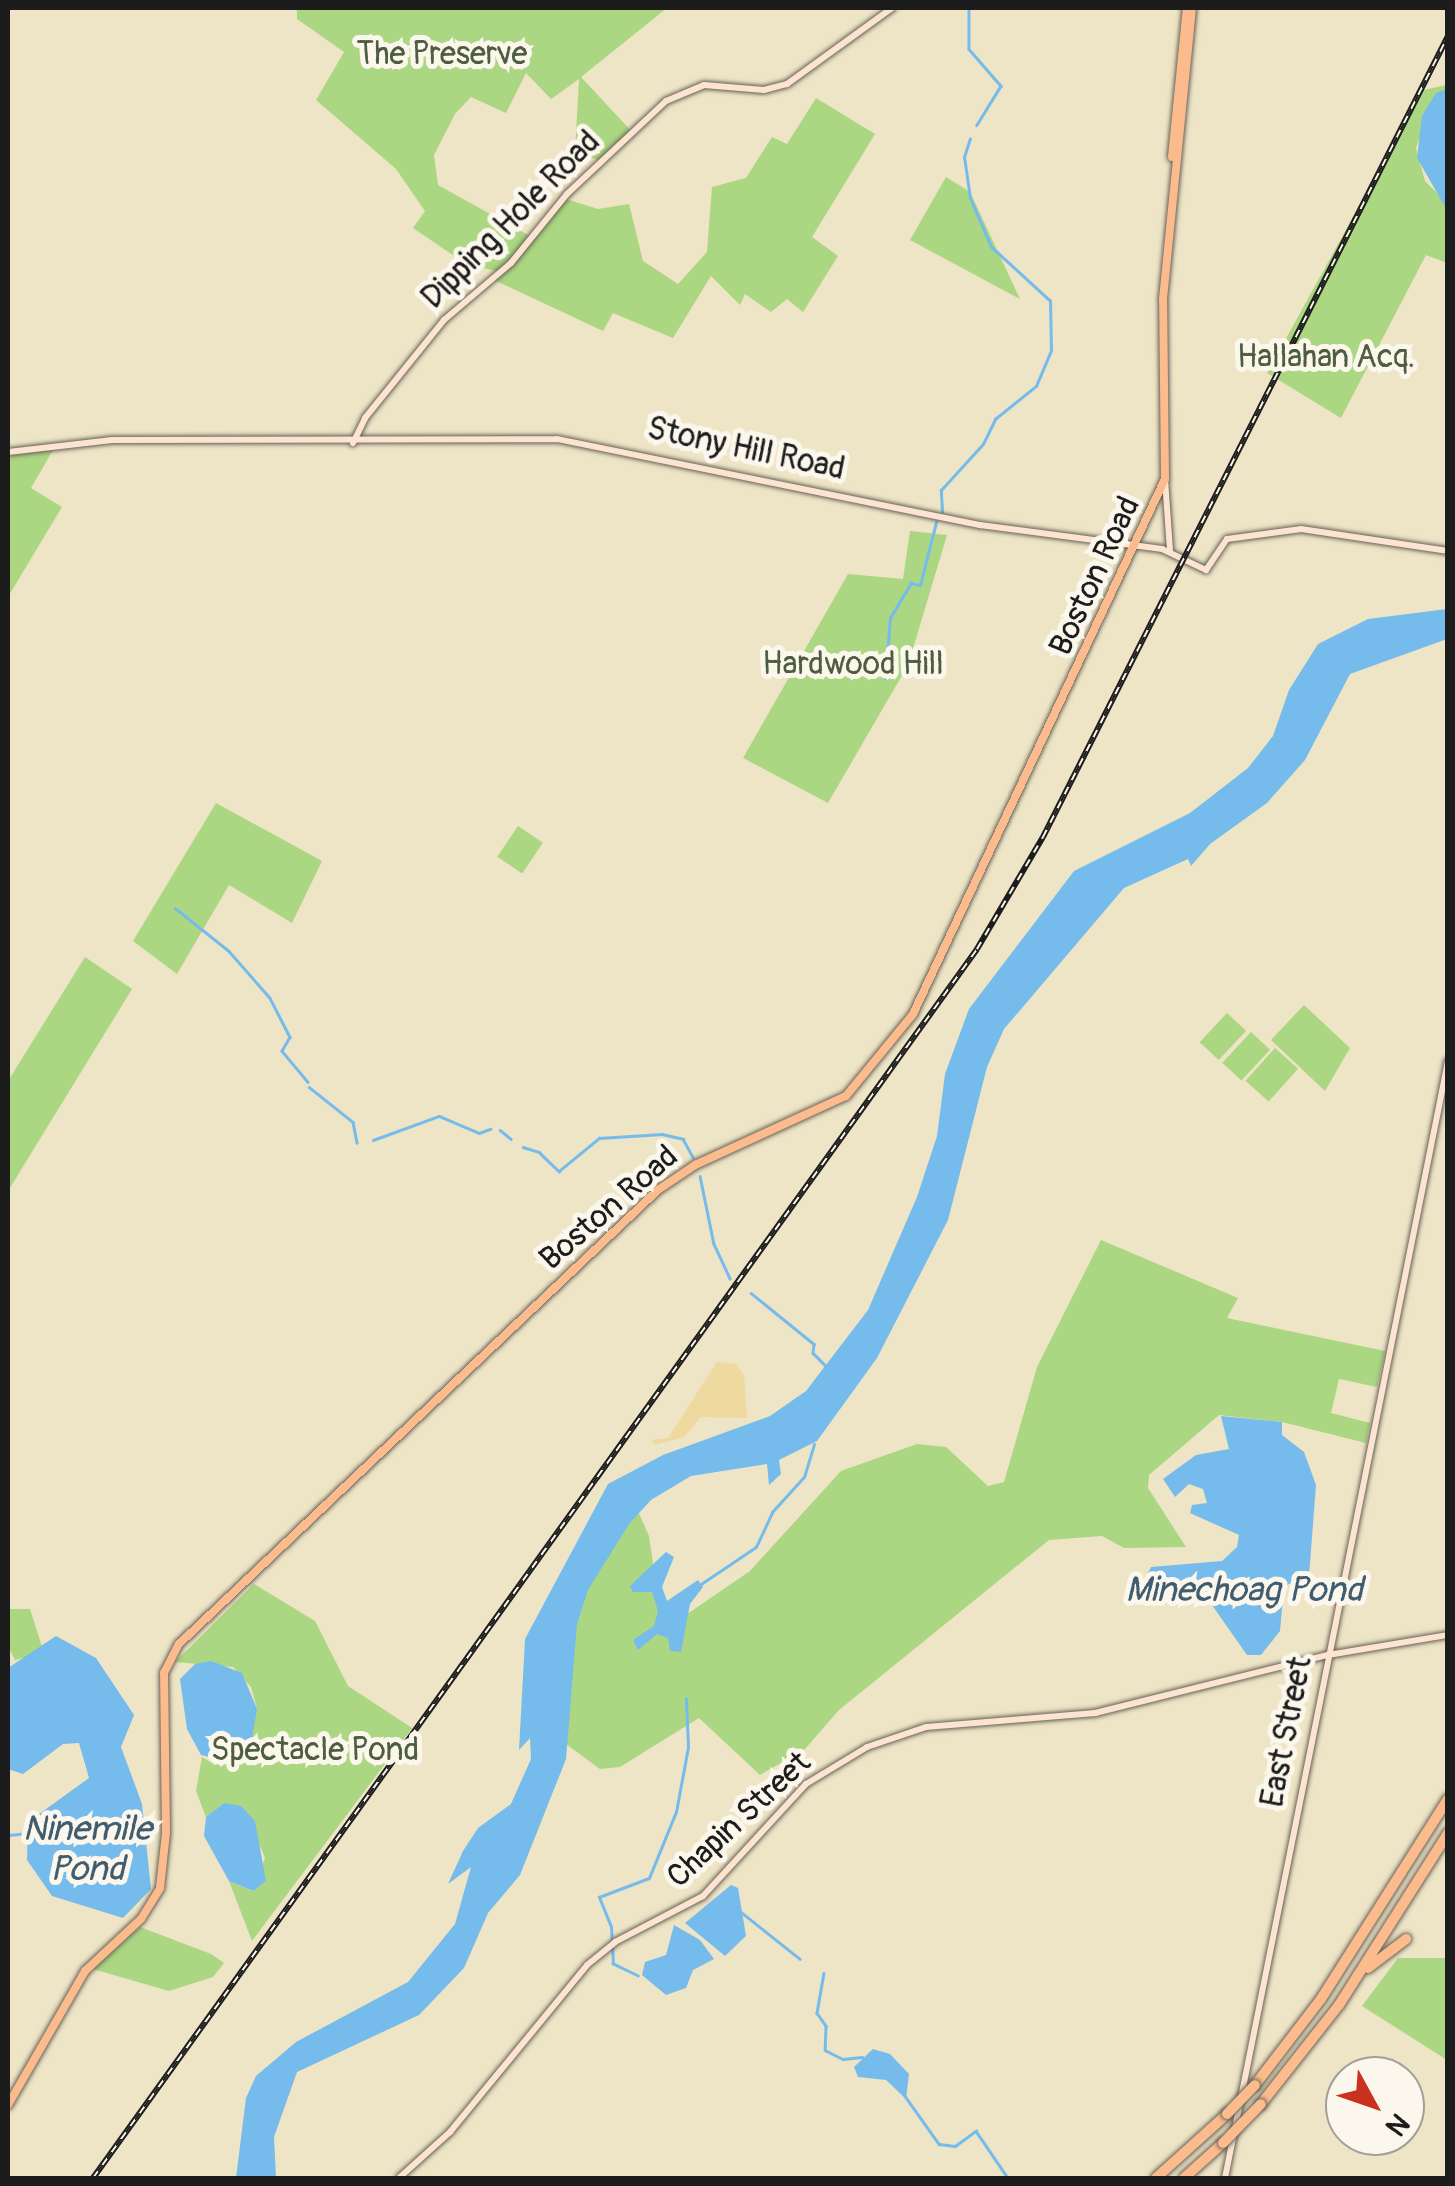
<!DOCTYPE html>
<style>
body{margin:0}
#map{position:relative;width:1455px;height:2186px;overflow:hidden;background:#eee4c6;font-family:Pangolin,sans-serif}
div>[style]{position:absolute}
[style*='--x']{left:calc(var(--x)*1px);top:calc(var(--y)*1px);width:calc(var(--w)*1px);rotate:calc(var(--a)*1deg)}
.green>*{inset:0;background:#abd682;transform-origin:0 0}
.sand>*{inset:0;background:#eeda9e}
.water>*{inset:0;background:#75bbec}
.stream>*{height:2.5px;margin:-1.25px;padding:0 1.25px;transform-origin:1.25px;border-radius:1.25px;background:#75bbec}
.roads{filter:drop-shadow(0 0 2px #666258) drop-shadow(0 0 2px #666258)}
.secondary>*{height:6px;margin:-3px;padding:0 3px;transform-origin:3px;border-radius:3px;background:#fde4d1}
.primary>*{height:8px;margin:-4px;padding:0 4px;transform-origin:4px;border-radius:4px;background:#fbbb8c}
.highway>*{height:10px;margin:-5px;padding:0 5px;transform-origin:5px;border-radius:5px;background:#fbbb8c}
.rail>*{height:6px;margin-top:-3px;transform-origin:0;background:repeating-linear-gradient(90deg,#fbf7ec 0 8px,#1c1c1c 0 16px);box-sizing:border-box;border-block:2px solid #1c1c1c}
.bridges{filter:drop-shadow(0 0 2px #666258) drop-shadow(0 0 2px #666258)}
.highway-bridge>*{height:10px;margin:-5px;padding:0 5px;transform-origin:5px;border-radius:5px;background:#fbbb8c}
span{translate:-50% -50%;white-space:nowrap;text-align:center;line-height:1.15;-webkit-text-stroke:10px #fbf7ec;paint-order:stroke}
.park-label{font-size:32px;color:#4e5d40}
.street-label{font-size:32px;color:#1c1c1c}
.water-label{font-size:35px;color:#405c6f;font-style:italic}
.frame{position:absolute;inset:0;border:10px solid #1c1c1c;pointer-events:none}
.north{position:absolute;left:1325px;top:2056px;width:100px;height:100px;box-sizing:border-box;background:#fbf7ec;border:2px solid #a29f99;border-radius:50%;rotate:130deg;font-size:28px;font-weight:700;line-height:40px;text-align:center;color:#1c1c1c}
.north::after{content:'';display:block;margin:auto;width:35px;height:45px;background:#c8321e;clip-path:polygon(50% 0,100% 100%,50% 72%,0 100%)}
</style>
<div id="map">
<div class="green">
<i style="clip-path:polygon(297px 8px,667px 8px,581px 77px,634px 134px,602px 161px,575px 153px,579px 79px,551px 99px,526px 73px,506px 113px,471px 97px,455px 114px,434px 155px,438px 185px,530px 236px,563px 198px,598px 209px,629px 204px,643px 261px,678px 284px,707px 252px,712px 187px,746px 178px,772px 137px,787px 144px,816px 98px,875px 134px,812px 237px,838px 256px,803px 312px,787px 299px,771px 312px,745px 294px,740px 305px,711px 276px,673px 338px,613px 313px,603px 331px,494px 280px,500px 272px,466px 264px,413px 228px,425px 211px,396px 169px,316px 100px,344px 52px,297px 19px)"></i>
<i style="clip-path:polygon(1447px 85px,1447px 107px,1424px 126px,1416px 148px,1425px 181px,1447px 203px,1447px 263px,1426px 255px,1341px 418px,1267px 373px,1423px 90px)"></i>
<i style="clip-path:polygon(946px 177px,970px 192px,1020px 299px,910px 240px)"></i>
<i style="clip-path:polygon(53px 450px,31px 488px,62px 507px,8px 597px,8px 456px)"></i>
<i style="clip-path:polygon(910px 531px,947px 535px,908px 665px,828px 803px,743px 758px,848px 574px,903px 579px)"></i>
<i style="clip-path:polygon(216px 803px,322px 861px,292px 923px,229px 885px,177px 974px,133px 941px)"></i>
<i style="left:518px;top:826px;width:30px;height:37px;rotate:34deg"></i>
<i style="clip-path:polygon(85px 957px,132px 989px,8px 1191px,8px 1081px)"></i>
<i style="clip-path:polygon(1304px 1005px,1350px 1048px,1325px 1091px,1271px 1040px)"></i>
<i style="left:1227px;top:1013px;width:26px;height:40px;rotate:43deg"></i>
<i style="left:1251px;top:1032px;width:26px;height:42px;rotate:43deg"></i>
<i style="left:1275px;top:1048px;width:31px;height:44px;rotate:42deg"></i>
<i style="clip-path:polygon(1101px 1240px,1238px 1298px,1227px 1318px,1385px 1351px,1377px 1387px,1339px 1379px,1331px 1413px,1370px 1423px,1366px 1443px,1282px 1422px,1219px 1415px,1149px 1475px,1148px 1488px,1186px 1547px,1124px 1548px,1102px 1536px,1049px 1540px,839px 1710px,805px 1749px,760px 1775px,699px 1718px,620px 1767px,600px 1769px,566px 1744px,578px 1603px,637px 1509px,649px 1536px,657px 1591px,677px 1621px,750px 1571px,841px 1471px,917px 1444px,946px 1447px,988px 1486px,1004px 1482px,1037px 1367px)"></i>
<i style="clip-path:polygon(254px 1584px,315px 1621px,348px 1686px,412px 1728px,252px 1941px,229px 1881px,252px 1891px,265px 1858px,261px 1848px,224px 1803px,206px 1817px,196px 1791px,202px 1757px,215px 1765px,232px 1757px,257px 1709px,251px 1687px,233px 1667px,175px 1662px)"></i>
<i style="clip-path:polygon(8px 1609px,30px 1609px,44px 1653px,15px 1660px,8px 1646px)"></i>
<i style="clip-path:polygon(140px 1927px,211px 1954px,224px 1963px,213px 1977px,169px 1991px,93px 1969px)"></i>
<i style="clip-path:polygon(1398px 1958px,1447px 1958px,1447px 2060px,1362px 2006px)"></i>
</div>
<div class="sand">
<i style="clip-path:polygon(717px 1362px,736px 1364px,744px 1375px,747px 1418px,701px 1417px,684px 1437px,654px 1445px,652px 1440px,668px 1438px)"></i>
</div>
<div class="water">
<i style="clip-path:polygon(1447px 89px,1448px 89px,1447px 210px,1417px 158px,1422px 116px,1436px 93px)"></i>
<i style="clip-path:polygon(1447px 609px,1447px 639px,1350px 674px,1305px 760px,1267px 803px,1210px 844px,1191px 866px,1188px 859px,1124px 888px,1004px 1029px,987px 1067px,948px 1220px,877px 1358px,817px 1441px,779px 1460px,781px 1474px,769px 1485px,767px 1464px,691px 1476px,651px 1500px,629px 1524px,588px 1590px,577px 1624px,566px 1759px,520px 1875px,488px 1913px,464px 1968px,419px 2015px,297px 2072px,274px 2137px,276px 2178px,236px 2178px,246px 2098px,256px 2076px,296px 2042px,408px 1982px,455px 1924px,471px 1867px,448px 1884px,463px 1851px,478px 1828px,511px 1804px,531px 1759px,530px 1738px,519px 1750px,525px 1639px,608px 1484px,663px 1455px,770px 1416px,806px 1391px,868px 1310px,917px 1197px,937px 1136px,945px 1074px,969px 1009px,1074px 871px,1190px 813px,1248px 768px,1273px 736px,1289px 690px,1318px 644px,1368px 619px)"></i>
<i style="clip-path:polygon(1221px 1416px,1282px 1422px,1282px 1435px,1304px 1452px,1316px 1485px,1309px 1576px,1284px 1586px,1280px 1631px,1261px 1655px,1247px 1655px,1205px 1595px,1187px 1586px,1169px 1589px,1147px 1575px,1151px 1567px,1222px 1561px,1237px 1547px,1239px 1535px,1190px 1513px,1192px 1505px,1207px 1503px,1203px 1489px,1189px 1484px,1175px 1497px,1163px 1479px,1196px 1455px,1229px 1449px)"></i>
<i style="clip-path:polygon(666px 1552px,674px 1557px,662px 1587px,667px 1601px,698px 1580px,703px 1587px,690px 1604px,681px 1652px,670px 1651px,668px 1638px,657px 1634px,638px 1650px,633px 1640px,654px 1626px,658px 1611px,652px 1592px,633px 1592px,630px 1586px)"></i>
<i style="clip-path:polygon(56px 1636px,96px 1658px,134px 1715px,121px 1747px,142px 1804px,151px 1889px,123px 1918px,52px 1896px,27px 1860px,28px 1822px,89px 1778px,79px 1743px,63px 1744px,23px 1774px,8px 1769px,8px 1668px)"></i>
<i style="clip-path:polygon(211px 1661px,242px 1673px,257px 1709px,252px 1738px,227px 1761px,201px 1755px,187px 1729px,180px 1679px,195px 1664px)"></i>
<i style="clip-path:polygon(224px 1803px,241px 1806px,255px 1821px,266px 1881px,253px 1891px,229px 1881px,204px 1836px,206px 1817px)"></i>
<i style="clip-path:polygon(731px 1885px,738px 1888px,746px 1936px,725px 1956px,685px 1923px)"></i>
<i style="clip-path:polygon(674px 1925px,700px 1940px,714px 1959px,693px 1970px,686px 1988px,666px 1995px,642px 1975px,645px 1962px,666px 1955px)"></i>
<i style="clip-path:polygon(873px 2049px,890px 2054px,909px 2074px,906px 2099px,886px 2080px,858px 2077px,854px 2067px)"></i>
</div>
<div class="stream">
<i style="--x:969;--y:8;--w:41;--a:90"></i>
<i style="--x:969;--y:49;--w:49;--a:49.1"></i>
<i style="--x:1001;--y:86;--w:46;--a:121.6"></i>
<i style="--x:942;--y:512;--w:22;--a:-93"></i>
<i style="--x:941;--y:490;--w:62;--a:-47.6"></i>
<i style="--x:983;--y:444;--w:28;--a:-64"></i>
<i style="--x:995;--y:419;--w:53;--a:-38.8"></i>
<i style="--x:1036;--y:386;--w:38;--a:-67"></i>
<i style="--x:1051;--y:351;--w:50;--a:-91.1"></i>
<i style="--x:1050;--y:301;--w:80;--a:-137.5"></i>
<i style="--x:991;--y:247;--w:53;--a:-113.2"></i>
<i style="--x:970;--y:198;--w:41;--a:-98.3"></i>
<i style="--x:964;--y:157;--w:19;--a:-72"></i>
<i style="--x:885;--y:679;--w:61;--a:-85.3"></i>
<i style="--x:890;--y:618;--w:41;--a:-59"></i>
<i style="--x:911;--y:583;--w:9;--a:13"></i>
<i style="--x:920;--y:585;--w:65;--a:-75.7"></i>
<i style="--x:175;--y:908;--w:69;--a:38.5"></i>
<i style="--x:229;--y:951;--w:62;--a:48.9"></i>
<i style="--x:270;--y:998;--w:44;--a:62.9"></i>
<i style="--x:290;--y:1037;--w:16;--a:120"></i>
<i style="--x:282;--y:1051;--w:40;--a:50"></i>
<i style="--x:309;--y:1087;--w:56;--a:38.5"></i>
<i style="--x:353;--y:1122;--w:21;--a:79"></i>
<i style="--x:500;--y:1130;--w:14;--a:39"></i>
<i style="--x:373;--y:1140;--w:70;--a:-20"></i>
<i style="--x:439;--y:1116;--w:43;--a:23"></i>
<i style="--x:479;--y:1133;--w:12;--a:-20"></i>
<i style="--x:523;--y:1147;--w:17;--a:17"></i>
<i style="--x:539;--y:1152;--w:28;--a:44"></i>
<i style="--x:559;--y:1171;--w:52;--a:-39.5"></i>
<i style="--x:599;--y:1138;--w:63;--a:-3.6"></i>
<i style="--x:662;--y:1134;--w:22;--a:13"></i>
<i style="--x:683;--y:1139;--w:21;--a:61"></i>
<i style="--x:700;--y:1176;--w:69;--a:78.4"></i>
<i style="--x:714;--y:1244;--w:38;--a:65"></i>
<i style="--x:751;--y:1293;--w:81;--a:39"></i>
<i style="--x:814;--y:1344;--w:9;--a:96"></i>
<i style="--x:813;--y:1353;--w:21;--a:45"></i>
<i style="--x:701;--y:1584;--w:66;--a:-33.9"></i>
<i style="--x:756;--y:1547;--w:38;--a:-65"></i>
<i style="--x:772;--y:1512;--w:47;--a:-47.6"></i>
<i style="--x:804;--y:1477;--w:34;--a:-73"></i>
<i style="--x:9;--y:1835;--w:19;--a:-6"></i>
<i style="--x:741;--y:1912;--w:75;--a:38.5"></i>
<i style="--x:824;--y:1973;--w:41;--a:99.9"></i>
<i style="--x:817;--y:2013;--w:16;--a:55"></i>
<i style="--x:826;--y:2026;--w:24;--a:92"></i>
<i style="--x:825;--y:2050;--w:20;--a:27"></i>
<i style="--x:843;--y:2059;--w:19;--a:-6"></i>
<i style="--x:638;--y:1976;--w:28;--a:-154"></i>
<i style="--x:613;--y:1964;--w:37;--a:-93"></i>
<i style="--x:611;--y:1927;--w:32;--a:-112"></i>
<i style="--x:599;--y:1897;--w:53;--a:-20.8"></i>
<i style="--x:649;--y:1878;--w:71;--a:-67.8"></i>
<i style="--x:676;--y:1812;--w:66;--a:-79.5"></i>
<i style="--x:688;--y:1747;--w:48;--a:-92.4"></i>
<i style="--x:905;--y:2096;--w:59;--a:54.7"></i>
<i style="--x:939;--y:2144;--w:16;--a:7"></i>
<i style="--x:955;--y:2146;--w:26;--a:-36"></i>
<i style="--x:976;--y:2131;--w:57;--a:55.8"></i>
</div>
<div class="roads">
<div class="secondary">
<i style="--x:353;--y:443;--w:28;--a:-64"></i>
<i style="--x:365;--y:418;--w:126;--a:-51.1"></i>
<i style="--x:444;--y:320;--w:88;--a:-40.4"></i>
<i style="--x:511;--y:263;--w:89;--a:-50.9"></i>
<i style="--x:567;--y:194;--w:136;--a:-43.2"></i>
<i style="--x:666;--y:101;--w:41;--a:-22.8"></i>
<i style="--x:704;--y:85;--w:60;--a:4.8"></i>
<i style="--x:764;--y:90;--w:24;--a:-15"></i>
<i style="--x:787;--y:84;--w:130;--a:-35.9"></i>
<i style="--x:8;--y:452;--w:105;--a:-6.6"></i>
<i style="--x:112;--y:440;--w:445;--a:-0.1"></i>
<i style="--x:557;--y:439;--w:432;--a:11.5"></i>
<i style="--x:980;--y:525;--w:184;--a:7.5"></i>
<i style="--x:1162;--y:549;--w:49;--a:25.5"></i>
<i style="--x:1206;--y:570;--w:37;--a:-56"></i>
<i style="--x:1227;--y:539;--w:75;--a:-7.7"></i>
<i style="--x:1301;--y:529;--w:149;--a:8.5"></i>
<i style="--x:1165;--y:479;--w:72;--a:86"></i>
<i style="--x:399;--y:2178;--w:69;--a:-42"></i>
<i style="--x:450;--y:2132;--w:216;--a:-50.6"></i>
<i style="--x:587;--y:1965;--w:36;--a:-39"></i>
<i style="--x:615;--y:1942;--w:99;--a:-27.6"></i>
<i style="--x:703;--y:1896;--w:152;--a:-47.4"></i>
<i style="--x:806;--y:1784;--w:71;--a:-31.2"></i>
<i style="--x:867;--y:1747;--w:62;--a:-18.7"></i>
<i style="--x:926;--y:1727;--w:170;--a:-4.7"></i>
<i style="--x:1095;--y:1713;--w:240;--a:-14"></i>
<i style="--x:1328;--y:1655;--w:122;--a:-9.5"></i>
<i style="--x:1225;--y:2178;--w:1139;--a:-78.71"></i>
</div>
<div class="primary">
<i style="--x:1172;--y:157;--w:150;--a:-84.3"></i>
<i style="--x:8;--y:2105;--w:155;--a:-60.1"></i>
<i style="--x:85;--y:1971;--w:76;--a:-42.9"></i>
<i style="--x:141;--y:1919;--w:36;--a:-58"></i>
<i style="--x:160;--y:1888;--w:55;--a:-83.8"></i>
<i style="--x:166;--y:1833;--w:160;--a:-90.7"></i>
<i style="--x:164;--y:1673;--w:33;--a:-63"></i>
<i style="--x:179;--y:1644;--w:660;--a:-43.47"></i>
<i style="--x:658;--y:1190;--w:45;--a:-34"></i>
<i style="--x:695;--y:1165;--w:166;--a:-24.6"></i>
<i style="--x:846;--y:1096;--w:106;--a:-50.7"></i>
<i style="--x:913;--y:1014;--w:591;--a:-64.78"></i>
<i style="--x:1165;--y:479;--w:180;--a:-90.6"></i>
<i style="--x:1163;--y:299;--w:292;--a:-84.3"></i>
</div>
<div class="highway">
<i style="--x:1368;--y:1968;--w:48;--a:-37.3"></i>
<i style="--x:1255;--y:2085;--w:108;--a:-52.5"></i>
<i style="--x:1321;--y:1999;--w:237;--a:-57.6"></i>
<i style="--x:1261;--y:2104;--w:126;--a:-51.8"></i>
<i style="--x:1339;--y:2005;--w:204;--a:-57.6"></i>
<i style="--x:1156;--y:2178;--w:96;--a:-42"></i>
<i style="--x:1184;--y:2178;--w:52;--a:-41.9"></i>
</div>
</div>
<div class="rail">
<i style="--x:93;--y:2178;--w:1514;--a:-54.27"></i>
<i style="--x:977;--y:949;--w:130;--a:-59.5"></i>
<i style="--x:1043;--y:837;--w:898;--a:-63.18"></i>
</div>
<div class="bridges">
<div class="highway-bridge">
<i style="--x:1227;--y:2114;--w:40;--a:-46"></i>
<i style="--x:1223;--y:2143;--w:54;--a:-45.7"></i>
</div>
</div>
<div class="park-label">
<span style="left:442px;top:54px">The Preserve</span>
<span style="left:1326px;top:357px">Hallahan Acq.</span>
<span style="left:853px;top:664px">Hardwood Hill</span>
<span style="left:315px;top:1750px">Spectacle Pond</span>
</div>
<div class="street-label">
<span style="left:511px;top:220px;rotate:-45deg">Dipping Hole Road</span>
<span style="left:746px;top:449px;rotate:12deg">Stony Hill Road</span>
<span style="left:1095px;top:576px;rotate:-65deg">Boston Road</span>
<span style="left:609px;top:1208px;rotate:-41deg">Boston Road</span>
<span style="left:1287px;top:1732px;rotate:-79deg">East Street</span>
<span style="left:739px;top:1820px;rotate:-43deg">Chapin Street</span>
</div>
<div class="water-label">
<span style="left:1244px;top:1590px">Minechoag Pond</span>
<span style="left:87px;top:1849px">Ninemile<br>Pond</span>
</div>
<div class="frame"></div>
<div class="north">N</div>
</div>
